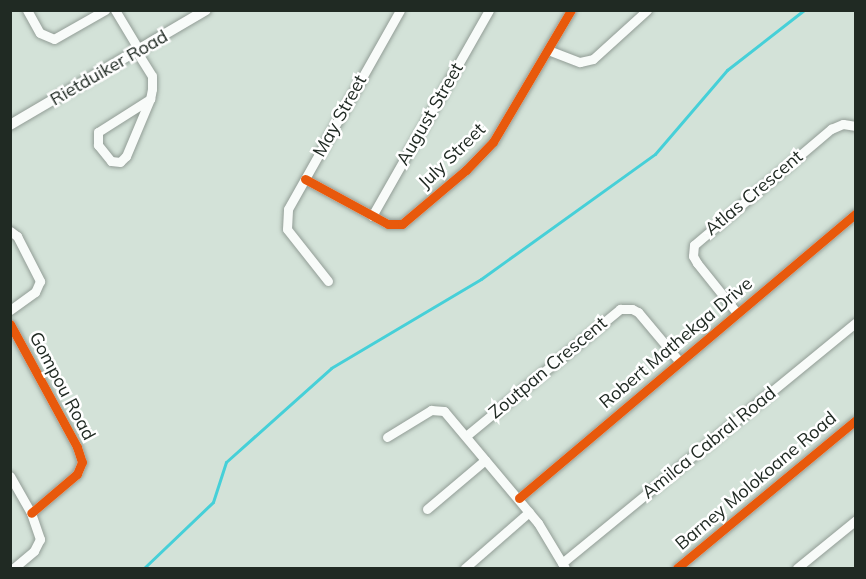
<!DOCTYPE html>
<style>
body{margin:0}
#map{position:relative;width:866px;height:579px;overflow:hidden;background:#d3e2d8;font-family:Mulish,sans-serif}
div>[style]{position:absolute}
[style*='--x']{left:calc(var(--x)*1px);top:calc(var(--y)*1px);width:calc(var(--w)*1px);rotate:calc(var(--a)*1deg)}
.stream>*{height:3px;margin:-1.5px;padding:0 1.5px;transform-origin:1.5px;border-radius:1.5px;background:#46d0d8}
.roads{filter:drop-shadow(0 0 2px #929d96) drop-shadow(0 0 2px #929d96)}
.minor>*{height:9px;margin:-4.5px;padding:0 4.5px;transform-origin:4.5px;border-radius:4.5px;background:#f8fbf9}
.tertiary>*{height:10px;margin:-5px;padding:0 5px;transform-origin:5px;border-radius:5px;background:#f8fbf9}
.cycleway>*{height:9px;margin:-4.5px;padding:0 4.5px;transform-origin:4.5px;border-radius:4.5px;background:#e8590c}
span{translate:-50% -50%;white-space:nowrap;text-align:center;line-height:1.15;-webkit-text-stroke:5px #fff;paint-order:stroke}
.street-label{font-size:18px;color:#202a23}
.frame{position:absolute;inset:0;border:12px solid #202a23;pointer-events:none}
</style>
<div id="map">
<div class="stream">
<i style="--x:144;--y:568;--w:95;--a:-43.7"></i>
<i style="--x:213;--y:502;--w:42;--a:-72"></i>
<i style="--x:226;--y:462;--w:141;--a:-41.8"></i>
<i style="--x:331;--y:368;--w:174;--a:-30.7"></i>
<i style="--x:481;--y:279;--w:214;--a:-35.7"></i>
<i style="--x:655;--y:154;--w:111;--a:-49.4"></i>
<i style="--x:727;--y:70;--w:98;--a:-37.9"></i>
</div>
<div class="roads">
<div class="minor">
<i style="--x:27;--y:10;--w:26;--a:61"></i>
<i style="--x:40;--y:33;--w:15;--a:23"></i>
<i style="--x:54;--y:39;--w:59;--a:-29.6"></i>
<i style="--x:115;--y:10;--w:47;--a:59"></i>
<i style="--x:548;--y:50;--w:34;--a:21"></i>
<i style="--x:580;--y:62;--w:13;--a:-13"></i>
<i style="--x:593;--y:59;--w:73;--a:-42.2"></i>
<i style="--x:137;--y:52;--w:28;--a:58"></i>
<i style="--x:152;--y:76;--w:13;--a:90"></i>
<i style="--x:152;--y:89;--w:10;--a:101"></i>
<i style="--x:150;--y:99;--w:62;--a:112.8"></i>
<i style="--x:126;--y:156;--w:8;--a:135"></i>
<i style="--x:120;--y:162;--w:9;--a:-174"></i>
<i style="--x:111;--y:161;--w:21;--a:-129"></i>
<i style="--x:98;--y:145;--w:13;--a:-90"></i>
<i style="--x:98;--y:132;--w:62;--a:-32.4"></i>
<i style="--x:305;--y:179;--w:94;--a:28.5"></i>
<i style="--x:388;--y:224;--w:14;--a:0"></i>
<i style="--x:402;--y:224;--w:84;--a:-40.2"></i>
<i style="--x:466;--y:170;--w:39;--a:-46"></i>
<i style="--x:493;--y:142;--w:153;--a:-59.4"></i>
<i style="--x:372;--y:216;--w:237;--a:-60.4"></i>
<i style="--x:10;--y:231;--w:9;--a:36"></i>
<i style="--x:17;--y:236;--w:51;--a:62.9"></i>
<i style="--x:40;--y:281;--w:12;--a:114"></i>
<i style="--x:35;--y:292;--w:31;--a:144"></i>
<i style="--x:328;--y:281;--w:66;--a:-128.3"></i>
<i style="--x:287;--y:229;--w:20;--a:-87"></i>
<i style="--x:288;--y:209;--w:228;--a:-60.6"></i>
<i style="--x:737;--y:313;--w:64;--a:-128.7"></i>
<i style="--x:697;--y:263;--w:8;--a:-120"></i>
<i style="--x:693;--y:256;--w:11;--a:-85"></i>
<i style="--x:694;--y:245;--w:180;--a:-40.3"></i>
<i style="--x:831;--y:129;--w:13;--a:-23"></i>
<i style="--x:843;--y:124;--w:13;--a:9"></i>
<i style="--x:10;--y:324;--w:140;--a:61.4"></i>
<i style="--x:77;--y:447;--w:16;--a:72"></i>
<i style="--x:82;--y:462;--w:13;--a:113"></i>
<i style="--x:77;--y:474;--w:60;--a:139.7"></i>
<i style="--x:466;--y:436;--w:200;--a:-39.5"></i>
<i style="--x:620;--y:309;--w:12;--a:0"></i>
<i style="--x:632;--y:309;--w:7;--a:27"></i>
<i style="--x:638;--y:312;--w:65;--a:50"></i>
<i style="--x:387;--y:437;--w:52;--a:-31.5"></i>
<i style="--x:431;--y:410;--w:13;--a:4"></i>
<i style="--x:444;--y:411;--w:146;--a:50"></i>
<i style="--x:538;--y:523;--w:52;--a:59"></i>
<i style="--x:10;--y:476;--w:43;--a:60.4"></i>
<i style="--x:31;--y:513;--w:28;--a:71"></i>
<i style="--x:40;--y:539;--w:13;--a:117"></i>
<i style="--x:34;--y:551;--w:26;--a:140"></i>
<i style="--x:519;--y:498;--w:441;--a:-40.2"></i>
<i style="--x:427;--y:509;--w:76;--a:-40.2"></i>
<i style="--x:562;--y:563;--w:380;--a:-39.3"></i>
<i style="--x:465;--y:568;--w:85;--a:-41.2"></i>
<i style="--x:677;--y:568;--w:232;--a:-39.6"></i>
<i style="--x:797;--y:568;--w:76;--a:-39.1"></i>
</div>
<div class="tertiary">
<i style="--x:10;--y:125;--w:227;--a:-30.4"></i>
</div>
</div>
<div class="cycleway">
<i style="--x:305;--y:179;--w:94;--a:28.5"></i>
<i style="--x:388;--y:224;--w:14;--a:0"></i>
<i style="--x:402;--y:224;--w:84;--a:-40.2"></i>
<i style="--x:466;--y:170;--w:39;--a:-46"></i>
<i style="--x:493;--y:142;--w:153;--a:-59.4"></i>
<i style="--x:10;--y:324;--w:140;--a:61.4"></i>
<i style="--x:77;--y:447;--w:16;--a:72"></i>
<i style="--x:82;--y:462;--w:13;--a:113"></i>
<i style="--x:77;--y:474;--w:60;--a:139.7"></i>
<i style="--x:519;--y:498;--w:441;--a:-40.2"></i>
<i style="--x:677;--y:568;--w:232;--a:-39.6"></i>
</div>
<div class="street-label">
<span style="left:109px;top:68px;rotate:-30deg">Rietduiker Road</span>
<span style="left:430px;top:114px;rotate:-60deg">August Street</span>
<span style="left:340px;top:116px;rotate:-61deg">May Street</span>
<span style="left:452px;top:156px;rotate:-44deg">July Street</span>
<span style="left:754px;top:193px;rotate:-40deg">Atlas Crescent</span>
<span style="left:676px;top:343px;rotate:-40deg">Robert Mathekga Drive</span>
<span style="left:548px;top:368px;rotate:-40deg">Zoutpan Crescent</span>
<span style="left:62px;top:386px;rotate:62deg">Gompou Road</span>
<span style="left:709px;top:443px;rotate:-39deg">Amilca Cabral Road</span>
<span style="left:756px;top:481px;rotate:-40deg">Barney Molokoane Road</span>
</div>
<div class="frame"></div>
</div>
